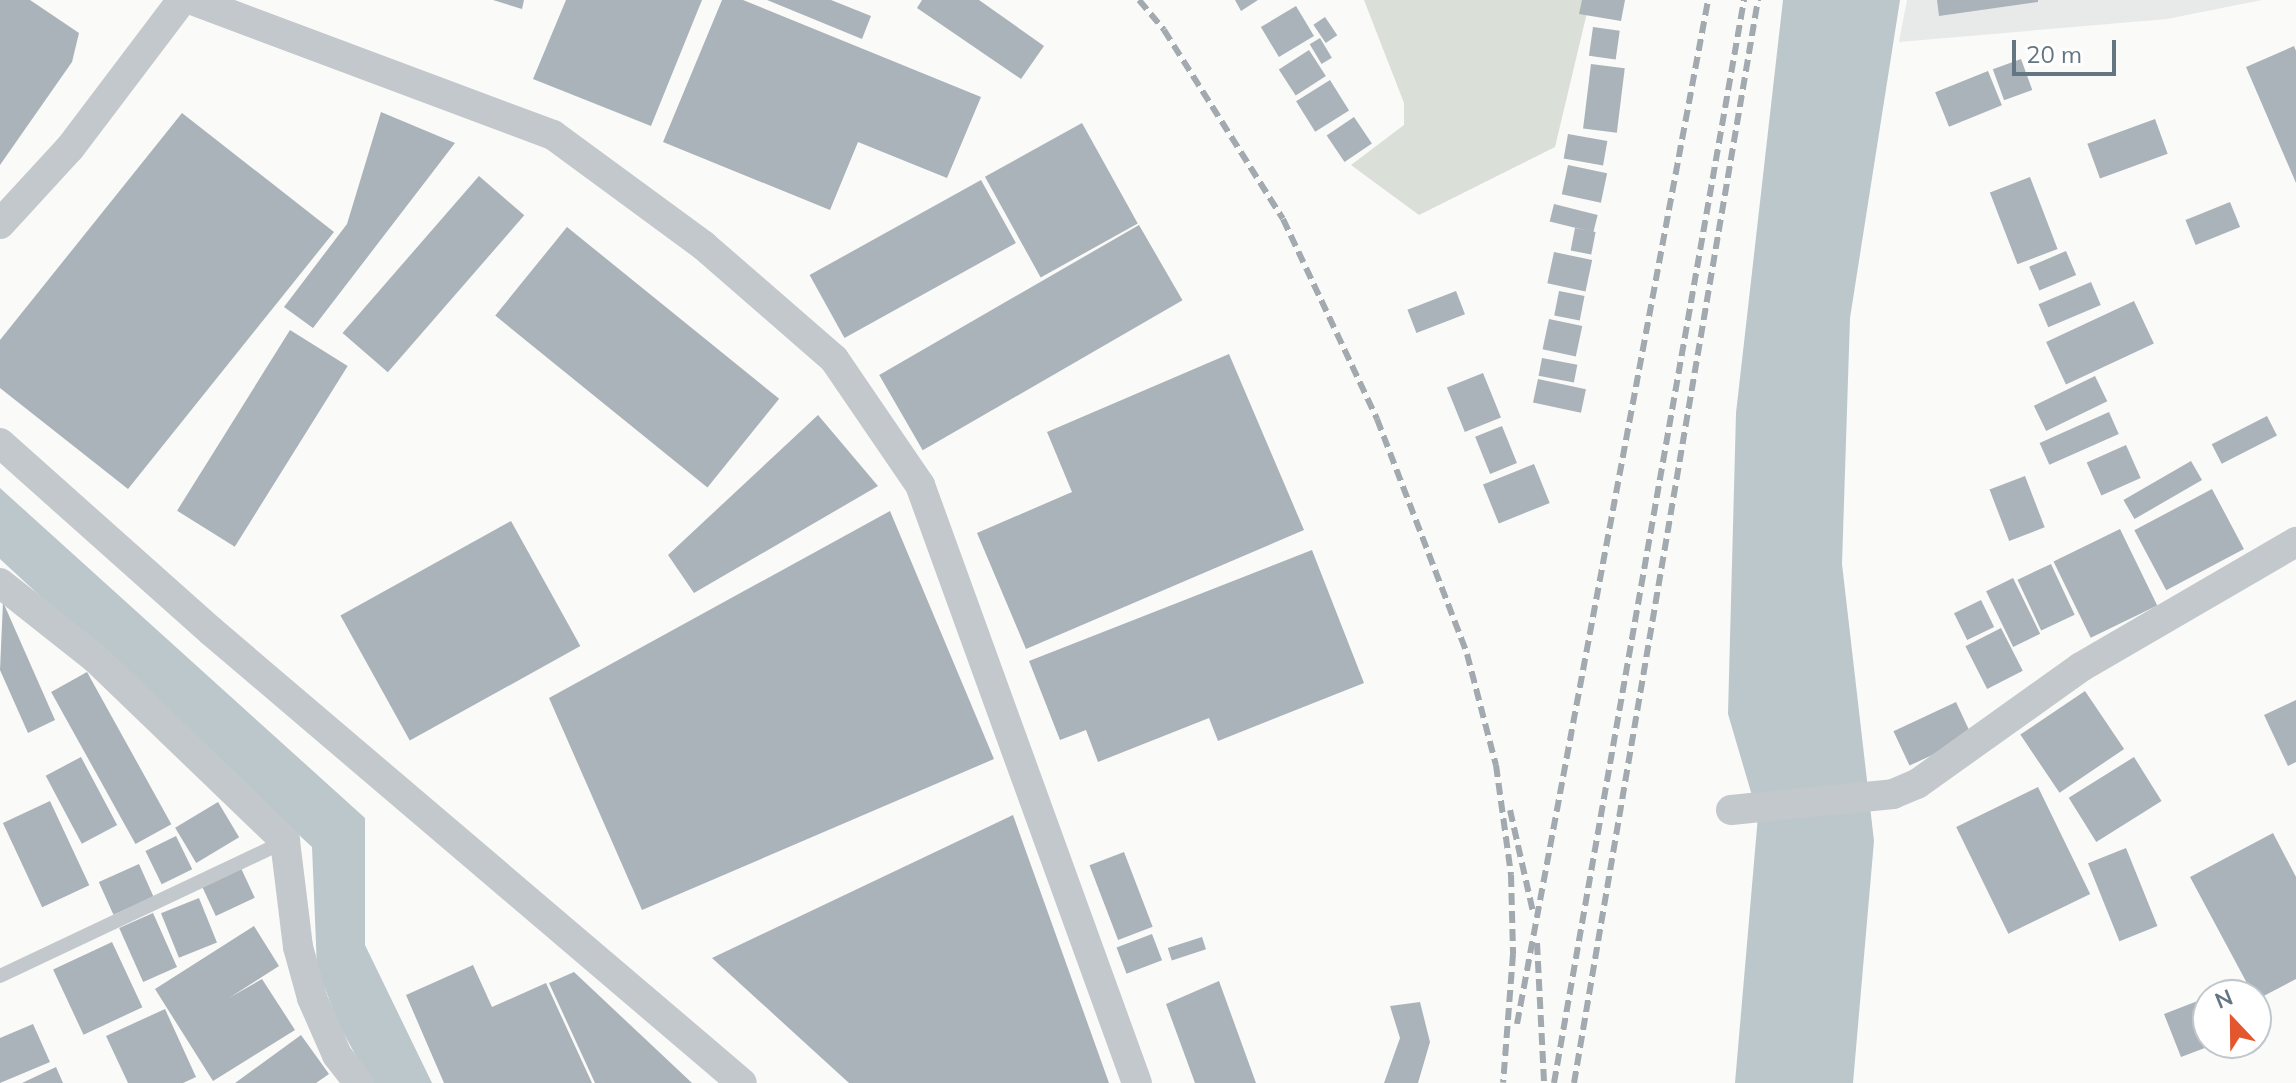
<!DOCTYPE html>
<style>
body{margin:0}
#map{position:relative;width:2296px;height:1083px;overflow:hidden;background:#fafaf8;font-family:Mulish,sans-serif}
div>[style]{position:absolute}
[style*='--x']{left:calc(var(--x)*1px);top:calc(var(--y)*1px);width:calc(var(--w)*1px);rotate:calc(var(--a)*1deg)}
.built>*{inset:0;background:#e8e9e9}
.green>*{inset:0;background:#dadfd7}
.water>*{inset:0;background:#bbc7cb}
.building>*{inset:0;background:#aab3b9;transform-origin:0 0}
.lane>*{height:14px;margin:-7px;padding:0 7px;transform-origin:7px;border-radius:7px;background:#c3c8cc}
.street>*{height:30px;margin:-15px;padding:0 15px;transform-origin:15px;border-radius:15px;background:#c3c8cc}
.rail>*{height:6px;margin-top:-3px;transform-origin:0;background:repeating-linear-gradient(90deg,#a2aab0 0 12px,transparent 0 18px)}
span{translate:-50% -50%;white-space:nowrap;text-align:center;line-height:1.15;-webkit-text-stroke:8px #fff;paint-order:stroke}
.north{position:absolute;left:2192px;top:979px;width:80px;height:80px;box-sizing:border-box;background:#fff;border:2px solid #c1c8cd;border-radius:50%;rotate:338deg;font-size:22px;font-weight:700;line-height:32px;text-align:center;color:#657683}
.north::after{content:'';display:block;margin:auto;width:28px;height:36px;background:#e4572e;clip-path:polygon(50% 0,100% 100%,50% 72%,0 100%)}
.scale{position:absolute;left:2012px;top:40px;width:104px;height:36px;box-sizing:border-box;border:4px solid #657683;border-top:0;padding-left:10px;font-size:24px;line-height:28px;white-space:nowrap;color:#657683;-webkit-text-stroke:6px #fff;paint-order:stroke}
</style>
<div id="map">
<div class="built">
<i style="clip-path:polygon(1907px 0,2262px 0,2167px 19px,1899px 42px)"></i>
</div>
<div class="green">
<i style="clip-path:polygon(1364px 0,1590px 0,1555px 147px,1419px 215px,1351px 165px,1404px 125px,1404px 103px)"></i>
</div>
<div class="water">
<i style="clip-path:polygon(1783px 0,1900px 0,1850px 318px,1842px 564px,1874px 841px,1853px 1083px,1735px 1083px,1758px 816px,1728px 714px,1736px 413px)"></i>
<i style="clip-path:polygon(0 488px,365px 818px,365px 945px,432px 1083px,371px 1083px,339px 1025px,317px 968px,312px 847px,0 559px)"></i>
</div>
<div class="building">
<i style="clip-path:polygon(0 0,30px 0,79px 33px,72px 62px,0 165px)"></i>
<i style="clip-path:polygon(493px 0,524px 0,522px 9px)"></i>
<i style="clip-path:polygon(566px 0,702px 0,651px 126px,533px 79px)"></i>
<i style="clip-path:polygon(722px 0,743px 0,981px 97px,947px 178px,858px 142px,830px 210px,663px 142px)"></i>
<i style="clip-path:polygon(767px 0,831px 0,871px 16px,862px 39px)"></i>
<i style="clip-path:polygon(922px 0,979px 0,1044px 46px,1021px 79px,917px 8px)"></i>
<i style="clip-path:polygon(1235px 0,1258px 0,1241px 11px)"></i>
<i style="clip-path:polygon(1582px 0,1625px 0,1621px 21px,1579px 14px)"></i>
<i style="clip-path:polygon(1937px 0,2038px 0,2038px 2px,1939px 16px)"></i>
<i style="left:1296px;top:6px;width:35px;height:41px;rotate:59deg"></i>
<i style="left:1325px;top:17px;width:22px;height:14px;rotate:56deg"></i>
<i style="left:1593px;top:27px;width:27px;height:29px;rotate:8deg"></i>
<i style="left:1320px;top:38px;width:23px;height:12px;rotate:59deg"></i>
<i style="clip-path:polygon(2294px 46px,2296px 51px,2296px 183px,2246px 67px)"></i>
<i style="left:1309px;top:50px;width:31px;height:36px;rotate:57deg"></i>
<i style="left:2021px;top:59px;width:33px;height:30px;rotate:70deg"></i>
<i style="left:1591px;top:64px;width:34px;height:65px;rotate:7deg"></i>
<i style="left:1988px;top:71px;width:37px;height:57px;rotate:68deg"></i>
<i style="left:1330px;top:80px;width:36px;height:40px;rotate:58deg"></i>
<i style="clip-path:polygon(381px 112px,455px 143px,313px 328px,284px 307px,347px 224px)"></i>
<i style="clip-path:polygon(182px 113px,334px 232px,128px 489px,0 388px,0 340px)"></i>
<i style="left:1354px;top:117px;width:32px;height:33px;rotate:56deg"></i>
<i style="left:2155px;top:119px;width:37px;height:72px;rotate:70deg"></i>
<i style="left:1082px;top:123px;width:115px;height:111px;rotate:61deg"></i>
<i style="left:1568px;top:134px;width:40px;height:25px;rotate:10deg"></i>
<i style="left:1568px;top:165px;width:40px;height:30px;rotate:12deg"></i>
<i style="left:479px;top:176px;width:60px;height:208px;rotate:41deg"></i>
<i style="left:2030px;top:177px;width:77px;height:43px;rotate:69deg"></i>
<i style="left:981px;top:180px;width:72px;height:196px;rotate:61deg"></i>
<i style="left:2230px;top:202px;width:27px;height:48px;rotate:68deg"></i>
<i style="left:1554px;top:204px;width:45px;height:18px;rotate:14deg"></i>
<i style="left:1139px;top:225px;width:87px;height:300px;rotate:60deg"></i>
<i style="left:567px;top:227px;width:273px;height:114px;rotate:39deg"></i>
<i style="left:1575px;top:228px;width:21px;height:23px;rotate:11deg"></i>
<i style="left:2066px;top:251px;width:26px;height:40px;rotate:67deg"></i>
<i style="left:1554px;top:252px;width:39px;height:32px;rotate:12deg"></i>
<i style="left:2091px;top:282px;width:25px;height:57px;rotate:67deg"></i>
<i style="left:1456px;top:291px;width:25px;height:52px;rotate:69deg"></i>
<i style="left:1559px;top:291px;width:26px;height:25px;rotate:11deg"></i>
<i style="left:2134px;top:301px;width:47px;height:97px;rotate:65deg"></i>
<i style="left:1549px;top:319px;width:34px;height:31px;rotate:12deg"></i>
<i style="left:290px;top:330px;width:68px;height:213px;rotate:32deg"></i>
<i style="clip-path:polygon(1229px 354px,1304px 530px,1026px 649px,977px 533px,1072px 492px,1047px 432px)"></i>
<i style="left:1542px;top:358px;width:36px;height:18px;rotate:11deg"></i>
<i style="left:1483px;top:373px;width:48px;height:39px;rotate:68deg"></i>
<i style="left:2095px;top:376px;width:28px;height:68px;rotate:64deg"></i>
<i style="left:1538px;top:379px;width:49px;height:24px;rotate:12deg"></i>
<i style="left:2109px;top:412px;width:24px;height:76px;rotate:66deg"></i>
<i style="clip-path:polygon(818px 415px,878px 486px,694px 593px,668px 555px)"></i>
<i style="left:2267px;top:416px;width:22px;height:62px;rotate:63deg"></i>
<i style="left:1502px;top:426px;width:40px;height:29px;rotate:68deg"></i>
<i style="left:2126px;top:445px;width:36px;height:43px;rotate:66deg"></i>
<i style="left:2191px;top:461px;width:22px;height:78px;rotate:60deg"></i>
<i style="left:1534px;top:464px;width:42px;height:55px;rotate:68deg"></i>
<i style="left:2025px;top:476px;width:55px;height:38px;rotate:69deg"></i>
<i style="left:2212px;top:489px;width:68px;height:88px;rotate:62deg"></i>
<i style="clip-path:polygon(890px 511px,994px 759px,642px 910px,549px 698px)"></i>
<i style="left:511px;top:521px;width:143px;height:195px;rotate:61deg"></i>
<i style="left:2120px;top:529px;width:85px;height:74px;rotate:64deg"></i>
<i style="clip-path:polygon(1312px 550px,1364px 683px,1218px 741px,1209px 718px,1098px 762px,1086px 730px,1060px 740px,1029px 661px)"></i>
<i style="left:2051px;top:564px;width:56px;height:37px;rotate:65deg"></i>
<i style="left:2013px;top:578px;width:62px;height:30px;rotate:64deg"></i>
<i style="left:1981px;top:600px;width:30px;height:30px;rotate:64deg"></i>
<i style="clip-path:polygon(3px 602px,55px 720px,28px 733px,0 670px)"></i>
<i style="left:2001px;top:628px;width:48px;height:40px;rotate:63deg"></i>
<i style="left:87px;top:672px;width:174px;height:41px;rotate:61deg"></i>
<i style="left:2085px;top:691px;width:70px;height:78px;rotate:56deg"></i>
<i style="clip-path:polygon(2296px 700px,2296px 762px,2288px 766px,2264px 715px)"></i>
<i style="left:1956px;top:702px;width:38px;height:69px;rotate:65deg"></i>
<i style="left:81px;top:757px;width:77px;height:40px;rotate:62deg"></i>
<i style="left:2134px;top:757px;width:52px;height:77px;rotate:58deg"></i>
<i style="left:2038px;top:787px;width:119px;height:91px;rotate:64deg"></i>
<i style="left:50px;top:801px;width:93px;height:52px;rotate:65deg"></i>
<i style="left:218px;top:802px;width:41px;height:50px;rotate:59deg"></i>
<i style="clip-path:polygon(1013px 815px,1109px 1083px,849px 1083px,712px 958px)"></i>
<i style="clip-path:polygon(2273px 833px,2296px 877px,2296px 979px,2256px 1000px,2190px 877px)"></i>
<i style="left:176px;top:836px;width:37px;height:34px;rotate:64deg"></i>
<i style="left:2126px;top:848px;width:84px;height:41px;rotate:68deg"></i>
<i style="left:1124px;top:852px;width:80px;height:37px;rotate:69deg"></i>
<i style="left:139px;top:864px;width:36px;height:44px;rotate:66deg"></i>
<i style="left:240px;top:866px;width:35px;height:43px;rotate:65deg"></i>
<i style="left:199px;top:898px;width:48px;height:41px;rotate:68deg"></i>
<i style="left:153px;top:913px;width:59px;height:37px;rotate:66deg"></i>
<i style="clip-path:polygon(254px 926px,279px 966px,229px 998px,262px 979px,295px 1030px,213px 1081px,155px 989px)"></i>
<i style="left:1152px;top:934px;width:28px;height:38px;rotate:69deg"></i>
<i style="left:1202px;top:937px;width:13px;height:36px;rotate:72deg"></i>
<i style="left:112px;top:942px;width:72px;height:65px;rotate:65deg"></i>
<i style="clip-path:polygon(473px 965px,492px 1007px,546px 983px,592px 1083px,444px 1083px,406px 995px)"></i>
<i style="clip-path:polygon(574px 972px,692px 1083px,595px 1083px,549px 983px)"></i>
<i style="clip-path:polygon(1219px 981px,1256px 1083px,1195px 1083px,1166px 1004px)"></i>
<i style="clip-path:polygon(2208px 997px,2208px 1043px,2218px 1043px,2181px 1057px,2164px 1014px)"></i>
<i style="clip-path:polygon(1420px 1002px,1430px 1042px,1418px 1083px,1384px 1083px,1400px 1038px,1390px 1006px)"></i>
<i style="clip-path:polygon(165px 1009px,196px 1077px,183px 1083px,128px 1083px,106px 1036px)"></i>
<i style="clip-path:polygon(33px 1024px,50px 1062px,0 1083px,0 1038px)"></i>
<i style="clip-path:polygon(301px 1035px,329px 1074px,316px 1083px,235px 1083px)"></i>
<i style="clip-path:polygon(56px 1067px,63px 1083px,22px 1083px)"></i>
</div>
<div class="lane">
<i style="--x:0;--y:976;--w:315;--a:-25.3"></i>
</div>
<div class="street">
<i style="--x:192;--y:0;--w:385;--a:20.5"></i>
<i style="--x:553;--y:135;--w:187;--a:36.3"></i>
<i style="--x:704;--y:246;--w:172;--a:41"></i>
<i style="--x:834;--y:359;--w:153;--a:55.7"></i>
<i style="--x:920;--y:485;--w:636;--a:70.06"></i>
<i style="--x:0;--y:224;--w:103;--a:-47.4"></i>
<i style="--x:70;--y:148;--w:186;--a:-52.9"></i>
<i style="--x:0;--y:443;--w:283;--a:41.7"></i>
<i style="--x:211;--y:631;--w:697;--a:40.41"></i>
<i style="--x:0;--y:583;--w:121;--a:38.3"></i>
<i style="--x:95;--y:658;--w:264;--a:43.9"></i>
<i style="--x:285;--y:841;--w:107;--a:83"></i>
<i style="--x:298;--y:947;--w:53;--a:74.6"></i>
<i style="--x:312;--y:998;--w:62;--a:66.3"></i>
<i style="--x:337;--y:1055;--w:36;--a:52"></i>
<i style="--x:1731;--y:810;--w:163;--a:-5.6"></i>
<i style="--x:1893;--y:794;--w:26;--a:-23"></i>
<i style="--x:1917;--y:784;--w:201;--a:-35.5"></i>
<i style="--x:2081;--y:667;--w:249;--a:-30.2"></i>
</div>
<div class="rail">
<i style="--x:1139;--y:0;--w:39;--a:50"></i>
<i style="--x:1164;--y:30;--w:223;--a:57.8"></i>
<i style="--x:1283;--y:219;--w:221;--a:64.8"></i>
<i style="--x:1377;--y:419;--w:252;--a:69"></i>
<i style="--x:1467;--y:654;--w:115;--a:75.4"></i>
<i style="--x:1496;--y:765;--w:111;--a:82.2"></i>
<i style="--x:1511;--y:875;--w:79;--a:88.5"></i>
<i style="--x:1513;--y:954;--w:129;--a:94.4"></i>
<i style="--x:1510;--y:810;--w:105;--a:77.3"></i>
<i style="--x:1537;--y:943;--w:140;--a:87.1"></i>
<i style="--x:1517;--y:1024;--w:1042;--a:-79.43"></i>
<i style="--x:1554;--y:1083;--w:1100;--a:-80.05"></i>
<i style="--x:1574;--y:1083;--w:1099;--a:-80.36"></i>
</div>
<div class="north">N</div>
<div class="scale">20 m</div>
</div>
